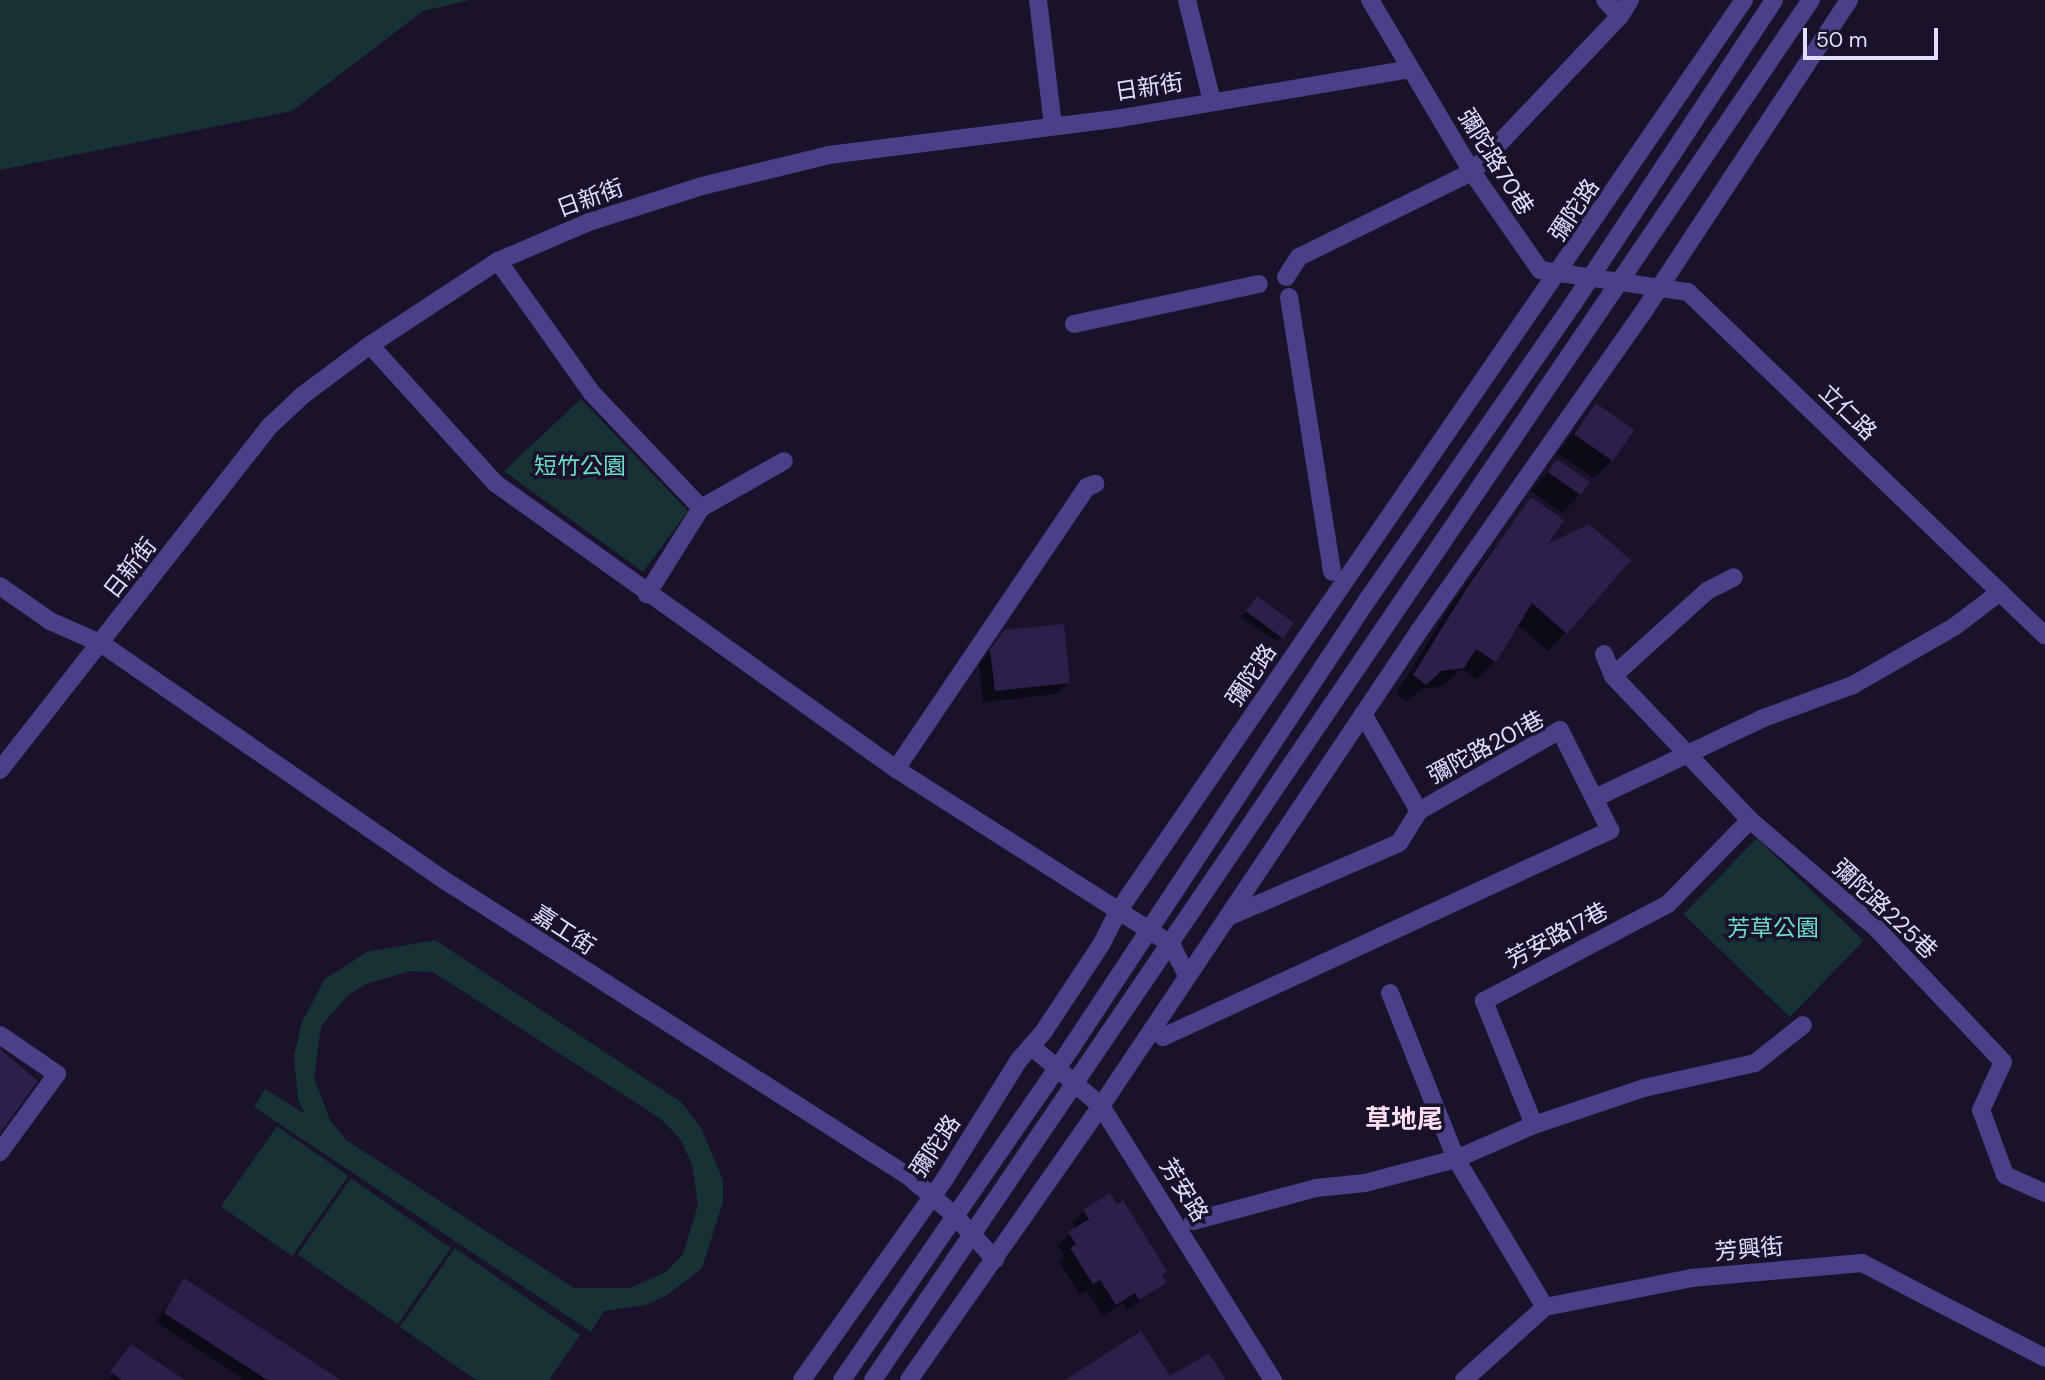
<!DOCTYPE html>
<meta charset="utf-8">
<style>
body{margin:0}
#map{position:relative;width:2045px;height:1380px;overflow:hidden;background:#19122a;font-family:"DM Sans","Noto Sans TC",sans-serif}
div>[style]{position:absolute}
[style*='--x']{left:calc(var(--x)*1px);top:calc(var(--y)*1px);width:calc(var(--w)*1px);rotate:calc(var(--a)*1deg)}
.green>*{inset:0;background:#163234;transform-origin:0 0}
.shadow>*{inset:0;background:#0007}
.building>*{inset:0;background:#2c1f4a;transform-origin:0 0}
.minor>*{height:18px;margin:-9px;padding:0 9px;transform-origin:9px;border-radius:9px;background:#494087}
.tertiary>*{height:18px;margin:-9px;padding:0 9px;transform-origin:9px;border-radius:9px;background:#494087}
span{translate:-50% -50%;white-space:nowrap;text-align:center;line-height:1.15;-webkit-text-stroke:7px #19122a;paint-order:stroke}
.street-label{font-size:23px;color:#e4ddfd}
.park-label{font-size:23px;color:#6bdcca}
.quarter-label{font-size:26px;color:#fddff0;font-weight:700}
.scale{position:absolute;left:1803px;top:28px;width:135px;height:32px;box-sizing:border-box;border:4px solid #e4ddfd;border-top:0;padding-left:9px;font-size:21px;line-height:24px;white-space:nowrap;color:#e4ddfd;-webkit-text-stroke:5px #19122a;paint-order:stroke}
</style>
<div id="map">
<div class="green">
<i style="clip-path:polygon(0 0,470px 0,423px 11px,292px 111px,0 170px)"></i>
<i style="clip-path:polygon(581px 399px,688px 511px,643px 572px,504px 471px)"></i>
<i style="left:1757px;top:838px;width:148px;height:106px;rotate:44deg"></i>
<i style="clip-path:polygon(evenodd,435px 940px,681px 1102px,701px 1128px,723px 1180px,723px 1202px,702px 1268px,667px 1295px,646px 1305px,604px 1311px,591px 1332px,254px 1107px,265px 1089px,305px 1114px,298px 1099px,294px 1056px,302px 1022px,325px 979px,367px 952px,435px 940px,411px 971px,433px 972px,661px 1119px,681px 1140px,692px 1165px,698px 1205px,683px 1254px,666px 1272px,630px 1288px,574px 1288px,346px 1140px,330px 1120px,314px 1078px,321px 1026px,349px 994px,368px 983px,411px 971px)"></i>
<i style="left:277px;top:1126px;width:87px;height:98px;rotate:35deg"></i>
<i style="left:351px;top:1178px;width:122px;height:93px;rotate:35deg"></i>
<i style="clip-path:polygon(455px 1248px,580px 1335px,549px 1380px,476px 1380px,400px 1327px)"></i>
</div>
<div class="shadow">
<i style="clip-path:polygon(1596px 405px,1612px 460px,1594px 478px,1557px 453px)"></i>
<i style="clip-path:polygon(1557px 461px,1580px 494px,1562px 513px,1531px 491px)"></i>
<i style="clip-path:polygon(1531px 499px,1566px 632px,1548px 651px,1517px 624px,1495px 661px,1477px 679px,1461px 669px,1444px 686px,1421px 689px,1407px 702px,1396px 694px,1450px 606px)"></i>
<i style="clip-path:polygon(1252px 604px,1283px 636px,1277px 641px,1241px 618px)"></i>
<i style="clip-path:polygon(1005px 632px,1069px 682px,1056px 694px,983px 702px,979px 664px)"></i>
<i style="clip-path:polygon(1110px 1195px,1164px 1282px,1127px 1310px,1123px 1303px,1103px 1316px,1087px 1291px,1080px 1295px,1059px 1261px,1064px 1256px,1057px 1245px,1076px 1229px,1072px 1223px,1084px 1211px)"></i>
<i style="clip-path:polygon(185px 1280px,338px 1380px,245px 1380px,156px 1322px)"></i>
<i style="clip-path:polygon(126px 1352px,182px 1380px,109px 1380px)"></i>
</div>
<div class="building">
<i style="left:1596px;top:403px;width:47px;height:38px;rotate:35deg"></i>
<i style="left:1557px;top:459px;width:40px;height:16px;rotate:35deg"></i>
<i style="clip-path:polygon(1531px 497px,1564px 520px,1548px 544px,1589px 524px,1631px 560px,1567px 634px,1532px 603px,1496px 662px,1476px 649px,1464px 668px,1441px 671px,1426px 685px,1413px 675px,1468px 586px)"></i>
<i style="left:1257px;top:596px;width:46px;height:19px;rotate:36deg"></i>
<i style="clip-path:polygon(1064px 624px,1070px 683px,995px 691px,990px 650px,1004px 630px)"></i>
<i style="clip-path:polygon(0 1049px,38px 1081px,0 1133px)"></i>
<i style="clip-path:polygon(1110px 1193px,1117px 1204px,1123px 1200px,1167px 1271px,1162px 1275px,1166px 1283px,1139px 1300px,1135px 1293px,1116px 1305px,1100px 1280px,1093px 1284px,1070px 1248px,1076px 1244px,1068px 1232px,1089px 1219px,1083px 1210px)"></i>
<i style="clip-path:polygon(184px 1278px,341px 1380px,267px 1380px,164px 1313px)"></i>
<i style="clip-path:polygon(1141px 1331px,1170px 1376px,1209px 1353px,1226px 1380px,1065px 1380px)"></i>
<i style="clip-path:polygon(131px 1344px,185px 1380px,122px 1380px,110px 1372px)"></i>
</div>
<div class="minor">
<i style="--x:1038;--y:0;--w:126;--a:83.2"></i>
<i style="--x:1187;--y:0;--w:105;--a:76.2"></i>
<i style="--x:1370;--y:0;--w:200;--a:59.3"></i>
<i style="--x:1472;--y:172;--w:119;--a:55.2"></i>
<i style="--x:1540;--y:270;--w:150;--a:8.5"></i>
<i style="--x:1688;--y:292;--w:495;--a:43.9"></i>
<i style="--x:1620;--y:16;--w:19;--a:-58"></i>
<i style="--x:498;--y:261;--w:161;--a:54.6"></i>
<i style="--x:591;--y:392;--w:160;--a:46.5"></i>
<i style="--x:701;--y:508;--w:102;--a:122.1"></i>
<i style="--x:1286;--y:277;--w:24;--a:-57"></i>
<i style="--x:1299;--y:257;--w:193;--a:-26.2"></i>
<i style="--x:1472;--y:172;--w:215;--a:-46.5"></i>
<i style="--x:1620;--y:16;--w:22;--a:-133"></i>
<i style="--x:1289;--y:297;--w:278;--a:81.1"></i>
<i style="--x:1074;--y:324;--w:189;--a:-12.2"></i>
<i style="--x:370;--y:345;--w:186;--a:47.8"></i>
<i style="--x:495;--y:483;--w:493;--a:35.5"></i>
<i style="--x:896;--y:769;--w:326;--a:32.5"></i>
<i style="--x:1171;--y:944;--w:35;--a:63"></i>
<i style="--x:701;--y:508;--w:95;--a:-29.5"></i>
<i style="--x:0;--y:586;--w:61;--a:35"></i>
<i style="--x:50;--y:621;--w:57;--a:23.9"></i>
<i style="--x:102;--y:644;--w:425;--a:34.6"></i>
<i style="--x:452;--y:885;--w:541;--a:32.54"></i>
<i style="--x:908;--y:1176;--w:59;--a:40.2"></i>
<i style="--x:953;--y:1214;--w:62;--a:47"></i>
<i style="--x:1604;--y:654;--w:24;--a:68"></i>
<i style="--x:1613;--y:676;--w:127;--a:-42.1"></i>
<i style="--x:1707;--y:591;--w:30;--a:-27"></i>
<i style="--x:1613;--y:676;--w:199;--a:46.4"></i>
<i style="--x:1750;--y:820;--w:167;--a:40.6"></i>
<i style="--x:1877;--y:929;--w:183;--a:46.5"></i>
<i style="--x:2003;--y:1062;--w:53;--a:114.6"></i>
<i style="--x:1981;--y:1110;--w:69;--a:69.7"></i>
<i style="--x:2005;--y:1175;--w:44;--a:24.2"></i>
<i style="--x:896;--y:769;--w:341;--a:-55.9"></i>
<i style="--x:1087;--y:487;--w:9;--a:-21"></i>
<i style="--x:0;--y:770;--w:439;--a:-51.9"></i>
<i style="--x:271;--y:425;--w:44;--a:-43.2"></i>
<i style="--x:303;--y:395;--w:84;--a:-36.7"></i>
<i style="--x:370;--y:345;--w:153;--a:-33.3"></i>
<i style="--x:498;--y:261;--w:99;--a:-23.2"></i>
<i style="--x:589;--y:222;--w:119;--a:-17.7"></i>
<i style="--x:702;--y:186;--w:131;--a:-13.7"></i>
<i style="--x:829;--y:155;--w:294;--a:-7.2"></i>
<i style="--x:1121;--y:118;--w:293;--a:-9.6"></i>
<i style="--x:1595;--y:798;--w:184;--a:-25.4"></i>
<i style="--x:1761;--y:719;--w:98;--a:-20.3"></i>
<i style="--x:1853;--y:685;--w:116;--a:-29.9"></i>
<i style="--x:1954;--y:627;--w:58;--a:-37.3"></i>
<i style="--x:1228;--y:917;--w:186;--a:-23.4"></i>
<i style="--x:1399;--y:843;--w:38;--a:-58"></i>
<i style="--x:1390;--y:993;--w:179;--a:68.3"></i>
<i style="--x:1456;--y:1159;--w:173;--a:59"></i>
<i style="--x:0;--y:1035;--w:69;--a:34.4"></i>
<i style="--x:57;--y:1074;--w:97;--a:126.2"></i>
<i style="--x:1163;--y:1037;--w:493;--a:-24.8"></i>
<i style="--x:1610;--y:830;--w:112;--a:-116.6"></i>
<i style="--x:1560;--y:730;--w:163;--a:150.1"></i>
<i style="--x:1419;--y:811;--w:112;--a:-120"></i>
<i style="--x:1031;--y:1046;--w:92;--a:40.6"></i>
<i style="--x:1101;--y:1106;--w:324;--a:57.9"></i>
<i style="--x:1534;--y:1125;--w:134;--a:-112"></i>
<i style="--x:1484;--y:1001;--w:208;--a:-27.8"></i>
<i style="--x:1668;--y:904;--w:117;--a:-45.7"></i>
<i style="--x:1193;--y:1221;--w:127;--a:-15"></i>
<i style="--x:1316;--y:1188;--w:49;--a:-5.8"></i>
<i style="--x:1365;--y:1183;--w:94;--a:-14.8"></i>
<i style="--x:1456;--y:1159;--w:85;--a:-23.6"></i>
<i style="--x:1534;--y:1125;--w:116;--a:-18.6"></i>
<i style="--x:1644;--y:1088;--w:114;--a:-12.7"></i>
<i style="--x:1755;--y:1063;--w:61;--a:-38.4"></i>
<i style="--x:802;--y:1380;--w:245;--a:-54.6"></i>
<i style="--x:944;--y:1180;--w:142;--a:-58"></i>
<i style="--x:1019;--y:1060;--w:38;--a:-49"></i>
<i style="--x:1044;--y:1031;--w:103;--a:-56.5"></i>
<i style="--x:1101;--y:945;--w:39;--a:-63"></i>
<i style="--x:1119;--y:910;--w:1104;--a:-55.52"></i>
<i style="--x:909;--y:1380;--w:335;--a:-55"></i>
<i style="--x:1101;--y:1106;--w:572;--a:-56.2"></i>
<i style="--x:1419;--y:631;--w:388;--a:-54.9"></i>
<i style="--x:1642;--y:314;--w:376;--a:-56.6"></i>
<i style="--x:1464;--y:1380;--w:109;--a:-42"></i>
<i style="--x:1545;--y:1307;--w:149;--a:-11.2"></i>
<i style="--x:1691;--y:1278;--w:172;--a:-5"></i>
<i style="--x:1862;--y:1263;--w:206;--a:27.4"></i>
</div>
<div class="tertiary">
<i style="--x:842;--y:1380;--w:403;--a:-55.4"></i>
<i style="--x:1071;--y:1048;--w:538;--a:-56.52"></i>
<i style="--x:1368;--y:599;--w:359;--a:-55.2"></i>
<i style="--x:1573;--y:304;--w:364;--a:-56.5"></i>
<i style="--x:873;--y:1380;--w:1669;--a:-55.8"></i>
</div>
<div class="street-label">
<span style="left:1149px;top:87px;rotate:-9deg">日新街</span>
<span style="left:1496px;top:162px;rotate:58deg">彌陀路70巷</span>
<span style="left:590px;top:198px;rotate:-20deg">日新街</span>
<span style="left:1574px;top:210px;rotate:-56deg">彌陀路</span>
<span style="left:1848px;top:412px;rotate:44deg">立仁路</span>
<span style="left:130px;top:568px;rotate:-52deg">日新街</span>
<span style="left:1251px;top:675px;rotate:-56deg">彌陀路</span>
<span style="left:1486px;top:747px;rotate:-28deg">彌陀路201巷</span>
<span style="left:1885px;top:909px;rotate:43deg">彌陀路225巷</span>
<span style="left:564px;top:930px;rotate:33deg">嘉工街</span>
<span style="left:1557px;top:935px;rotate:-28deg">芳安路17巷</span>
<span style="left:935px;top:1146px;rotate:-56deg">彌陀路</span>
<span style="left:1184px;top:1190px;rotate:58deg">芳安路</span>
<span style="left:1749px;top:1249px;rotate:-5deg">芳興街</span>
</div>
<div class="park-label">
<span style="left:580px;top:466px">短竹公園</span>
<span style="left:1773px;top:928px">芳草公園</span>
</div>
<div class="quarter-label">
<span style="left:1404px;top:1120px">草地尾</span>
</div>
<div class="scale">50 m</div>
</div>
